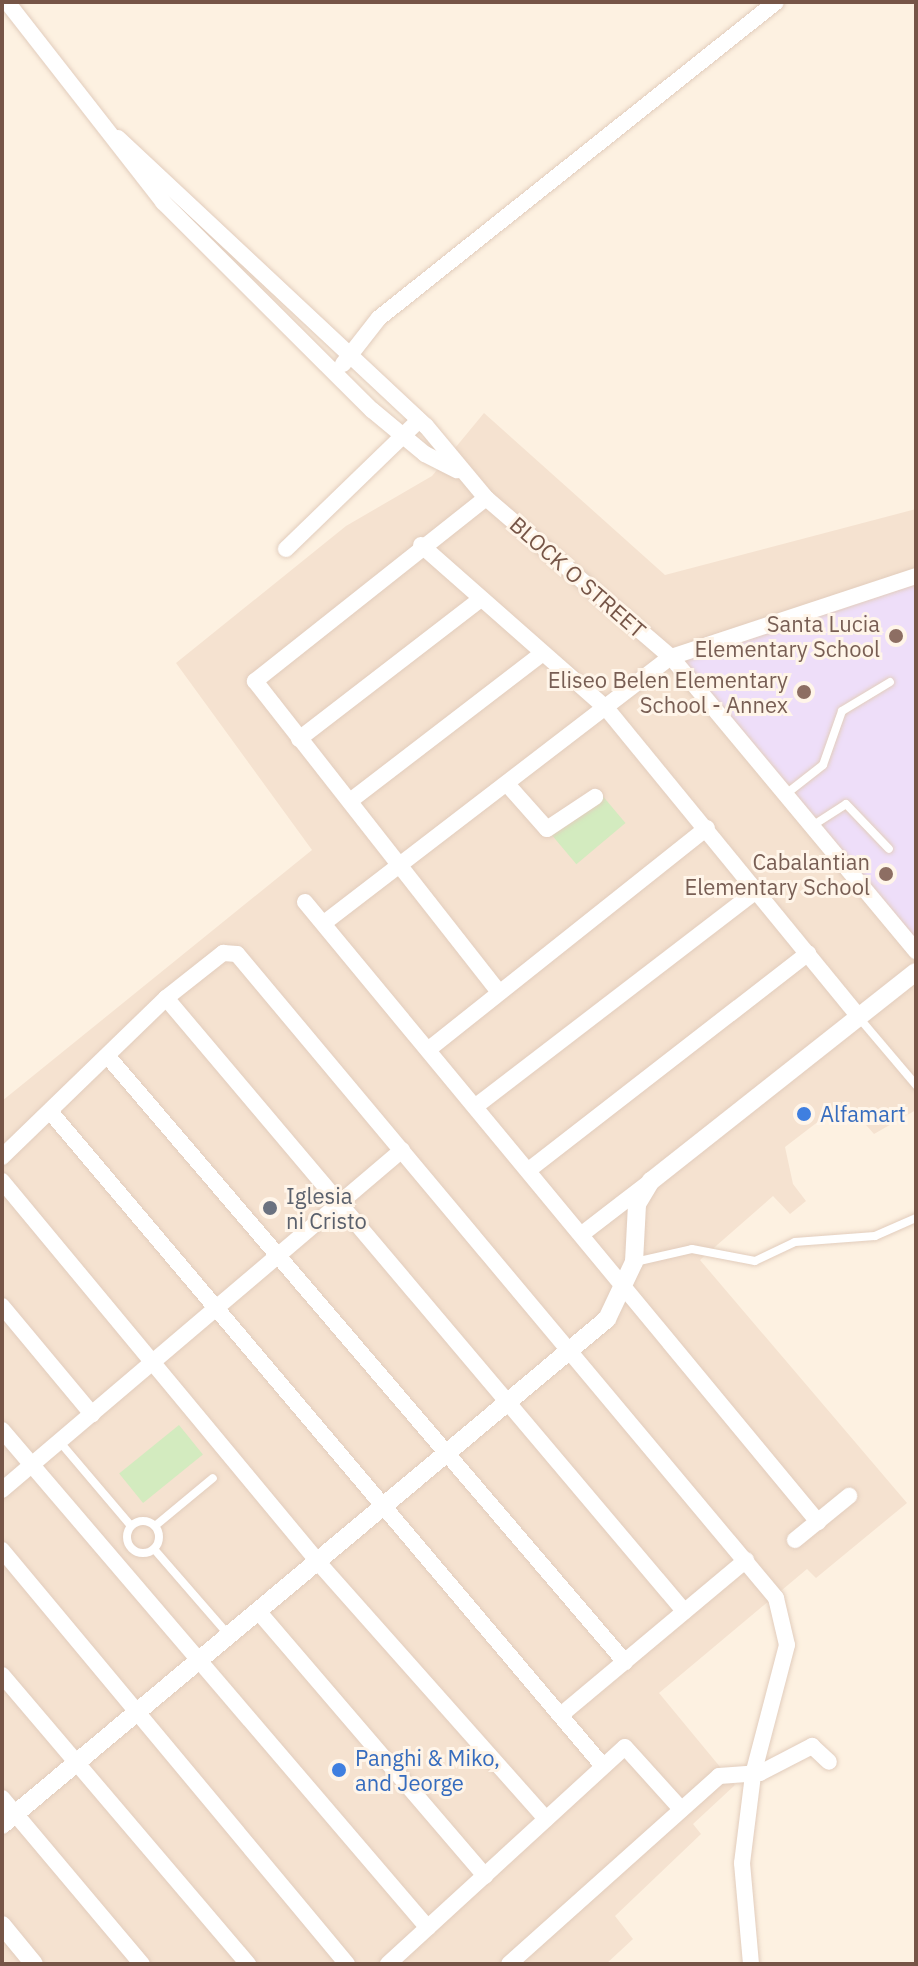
<!DOCTYPE html>
<style>
body{margin:0}
#map{position:relative;width:918px;height:1966px;overflow:hidden;background:#fdf1e1;font-family:"IBM Plex Sans",sans-serif}
div>[style]{position:absolute}
[style*='--x']{left:calc(var(--x)*1px);top:calc(var(--y)*1px);width:calc(var(--w)*1px);rotate:calc(var(--a)*1deg)}
.residential>*{inset:0;background:#f5e2d0}
.education>*{inset:0;background:#eedef9}
.green>*{inset:0;background:#d3ebbf;transform-origin:0 0}
.roads{filter:drop-shadow(0 0 2px #e2cdbd) drop-shadow(0 0 2px #e2cdbd)}
.service>*{height:8px;margin:-4px;padding:0 4px;transform-origin:4px;border-radius:4px;background:#fff}
.service>.ring{margin:-4px;padding:0;box-sizing:content-box;background:none;border:8px solid #fff;border-radius:50%}
.minor>*{height:16px;margin:-8px;padding:0 8px;transform-origin:8px;border-radius:8px;background:#fff}
.tertiary>*{height:18px;margin:-9px;padding:0 9px;transform-origin:9px;border-radius:9px;background:#fff}
.dots>*{width:22px;height:22px;translate:-50% -50%;box-sizing:border-box;border:4px solid #fff5e9;border-radius:50%}
span{translate:-50% -50%;white-space:nowrap;text-align:center;line-height:1.15;-webkit-text-stroke:6px #fff5e9;paint-order:stroke}
.street-label{font-size:22px;color:#765547}
.education-label{font-size:22px;color:#785e54}
.right{translate:-100% -50%;text-align:right}
.shop-label{font-size:22px;color:#366cbe}
.left{translate:0 -50%;text-align:left}
.worship-label{font-size:22px;color:#5b616d}
.frame{position:absolute;inset:0;border:4px solid #765547;pointer-events:none}
</style>
<div id="map">
<div class="residential">
<i style="clip-path:polygon(484px 413px,665px 575px,916px 509px,916px 1110px,874px 1134px,845px 1101px,785px 1147px,793px 1184px,806px 1201px,790px 1214px,773px 1196px,700px 1260px,907px 1503px,816px 1578px,807px 1569px,659px 1693px,735px 1785px,693px 1824px,701px 1834px,615px 1916px,633px 1939px,606px 1964px,2px 1964px,2px 1101px,312px 850px,176px 663px,346px 526px,432px 476px)"></i>
</div>
<div class="education">
<i style="clip-path:polygon(916px 584px,916px 947px,679px 656px)"></i>
</div>
<div class="green">
<i style="left:601px;top:794px;width:38px;height:64px;rotate:50deg"></i>
<i style="left:179px;top:1425px;width:38px;height:77px;rotate:51deg"></i>
</div>
<div class="roads">
<div class="service">
<i style="--x:786;--y:794;--w:47;--a:-38.1"></i>
<i style="--x:823;--y:765;--w:57;--a:-70.6"></i>
<i style="--x:842;--y:711;--w:56;--a:-31.1"></i>
<i style="--x:812;--y:826;--w:40;--a:-32.9"></i>
<i style="--x:846;--y:804;--w:62;--a:46.3"></i>
<i style="--x:860;--y:1019;--w:87;--a:49.7"></i>
<i style="--x:635;--y:1262;--w:58;--a:-12.8"></i>
<i style="--x:692;--y:1249;--w:64;--a:10.8"></i>
<i style="--x:755;--y:1261;--w:44;--a:-25.4"></i>
<i style="--x:795;--y:1242;--w:80;--a:-4.3"></i>
<i style="--x:875;--y:1236;--w:45;--a:-23.7"></i>
<i style="--x:59;--y:1441;--w:111;--a:49.7"></i>
<i class="ring" style="left:127px;top:1521px;width:24px;height:24px"></i>
<i style="--x:155;--y:1526;--w:75;--a:-39.6"></i>
<i style="--x:154;--y:1549;--w:113;--a:49"></i>
</div>
<div class="minor">
<i style="--x:7;--y:2;--w:254;--a:52"></i>
<i style="--x:163;--y:202;--w:295;--a:44.9"></i>
<i style="--x:372;--y:410;--w:69;--a:39.7"></i>
<i style="--x:425;--y:454;--w:36;--a:27"></i>
<i style="--x:118;--y:138;--w:422;--a:43.1"></i>
<i style="--x:426;--y:426;--w:94;--a:50.2"></i>
<i style="--x:486;--y:498;--w:244;--a:40.7"></i>
<i style="--x:671;--y:657;--w:383;--a:50.2"></i>
<i style="--x:343;--y:364;--w:58;--a:-52"></i>
<i style="--x:379;--y:318;--w:507;--a:-38.52"></i>
<i style="--x:486;--y:498;--w:295;--a:141.6"></i>
<i style="--x:255;--y:681;--w:395;--a:51.9"></i>
<i style="--x:421;--y:545;--w:248;--a:41.4"></i>
<i style="--x:607;--y:709;--w:399;--a:50.7"></i>
<i style="--x:286;--y:549;--w:185;--a:-44.1"></i>
<i style="--x:299;--y:739;--w:230;--a:-37.6"></i>
<i style="--x:507;--y:784;--w:60;--a:48.4"></i>
<i style="--x:547;--y:829;--w:58;--a:-33.7"></i>
<i style="--x:350;--y:801;--w:240;--a:-37.5"></i>
<i style="--x:305;--y:902;--w:805;--a:50.39"></i>
<i style="--x:324;--y:923;--w:437;--a:-37.5"></i>
<i style="--x:671;--y:657;--w:258;--a:-18.3"></i>
<i style="--x:166;--y:998;--w:803;--a:49.8"></i>
<i style="--x:429;--y:1049;--w:355;--a:-38.5"></i>
<i style="--x:110;--y:1059;--w:793;--a:49.5"></i>
<i style="--x:476;--y:1106;--w:355;--a:-37.5"></i>
<i style="--x:53;--y:1115;--w:852;--a:49.81"></i>
<i style="--x:2;--y:1157;--w:228;--a:-44.1"></i>
<i style="--x:166;--y:998;--w:73;--a:-38.3"></i>
<i style="--x:223;--y:953;--w:14;--a:4"></i>
<i style="--x:237;--y:954;--w:840;--a:50.07"></i>
<i style="--x:776;--y:1598;--w:48;--a:76.8"></i>
<i style="--x:787;--y:1645;--w:134;--a:104.7"></i>
<i style="--x:753;--y:1775;--w:89;--a:97.1"></i>
<i style="--x:742;--y:1863;--w:101;--a:84.9"></i>
<i style="--x:530;--y:1169;--w:352;--a:-37.8"></i>
<i style="--x:2;--y:1181;--w:494;--a:50.3"></i>
<i style="--x:317;--y:1561;--w:345;--a:48.4"></i>
<i style="--x:582;--y:1234;--w:82;--a:-37.6"></i>
<i style="--x:2;--y:1306;--w:141;--a:50.2"></i>
<i style="--x:2;--y:1430;--w:655;--a:49.46"></i>
<i style="--x:2;--y:1490;--w:525;--a:-40.36"></i>
<i style="--x:795;--y:1540;--w:70;--a:-39.2"></i>
<i style="--x:2;--y:1550;--w:539;--a:50.19"></i>
<i style="--x:258;--y:1611;--w:349;--a:49.4"></i>
<i style="--x:2;--y:1675;--w:380;--a:49.6"></i>
<i style="--x:562;--y:1714;--w:240;--a:-39.9"></i>
<i style="--x:2;--y:1798;--w:217;--a:49.9"></i>
<i style="--x:388;--y:1964;--w:321;--a:-42.5"></i>
<i style="--x:625;--y:1747;--w:84;--a:47.9"></i>
<i style="--x:509;--y:1964;--w:282;--a:-41.8"></i>
<i style="--x:719;--y:1776;--w:41;--a:-4.2"></i>
<i style="--x:760;--y:1773;--w:59;--a:-27.4"></i>
<i style="--x:812;--y:1746;--w:23;--a:43"></i>
</div>
<div class="tertiary">
<i style="--x:2;--y:1825;--w:789;--a:-39.91"></i>
<i style="--x:607;--y:1319;--w:63;--a:-64.7"></i>
<i style="--x:634;--y:1262;--w:58;--a:-87"></i>
<i style="--x:637;--y:1204;--w:27;--a:-59"></i>
<i style="--x:651;--y:1181;--w:337;--a:-38.3"></i>
<i style="--x:2;--y:1925;--w:50;--a:50.6"></i>
</div>
</div>
<div class="dots">
<i style="left:896px;top:636px;background:#8d6e63"></i>
<i style="left:804px;top:692px;background:#8d6e63"></i>
<i style="left:886px;top:874px;background:#8d6e63"></i>
<i style="left:804px;top:1114px;background:#3f7fe0"></i>
<i style="left:270px;top:1208px;background:#6b7280"></i>
<i style="left:339px;top:1770px;background:#3f7fe0"></i>
</div>
<div class="street-label">
<span style="left:578px;top:577px;rotate:41deg">BLOCK O STREET</span>
</div>
<div class="education-label">
<span class="right" style="left:880px;top:636px">Santa Lucia<br>Elementary School</span>
<span class="right" style="left:788px;top:692px">Eliseo Belen Elementary<br>School - Annex</span>
<span class="right" style="left:870px;top:874px">Cabalantian<br>Elementary School</span>
</div>
<div class="shop-label">
<span class="left" style="left:820px;top:1114px">Alfamart</span>
<span class="left" style="left:355px;top:1770px">Panghi &amp; Miko,<br>and Jeorge</span>
</div>
<div class="worship-label">
<span class="left" style="left:286px;top:1208px">Iglesia<br>ni Cristo</span>
</div>
<div class="frame"></div>
</div>
